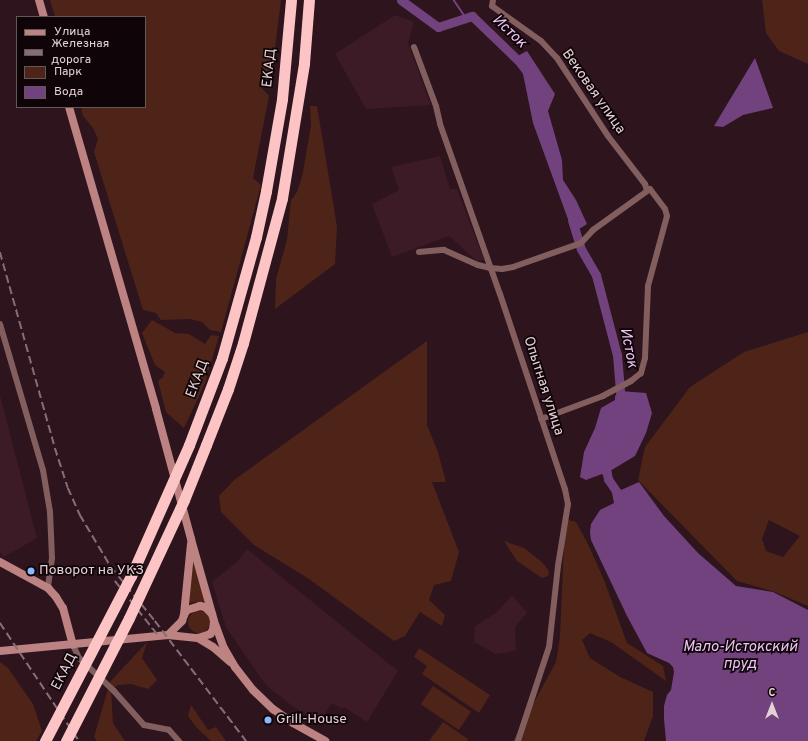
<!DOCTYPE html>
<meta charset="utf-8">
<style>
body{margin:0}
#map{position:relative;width:808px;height:741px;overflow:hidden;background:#2e141d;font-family:Overpass,sans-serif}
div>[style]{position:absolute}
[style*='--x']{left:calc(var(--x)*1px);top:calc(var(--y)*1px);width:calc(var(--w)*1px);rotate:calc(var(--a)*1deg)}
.built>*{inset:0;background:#3c1a26}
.green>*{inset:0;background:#4d2417;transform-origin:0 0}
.round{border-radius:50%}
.water>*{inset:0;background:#71427e}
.stream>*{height:1.5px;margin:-0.75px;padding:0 0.75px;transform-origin:0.75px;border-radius:0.75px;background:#71427e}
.river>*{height:9px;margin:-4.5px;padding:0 4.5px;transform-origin:4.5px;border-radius:4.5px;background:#71427e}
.street>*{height:6px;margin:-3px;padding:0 3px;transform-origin:3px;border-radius:3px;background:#825e5e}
.secondary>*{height:8px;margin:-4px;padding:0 4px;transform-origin:4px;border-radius:4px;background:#bd8282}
.highway>*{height:11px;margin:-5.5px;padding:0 5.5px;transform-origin:5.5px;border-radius:5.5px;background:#fcc4c4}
.rail>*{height:1.5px;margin-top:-0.75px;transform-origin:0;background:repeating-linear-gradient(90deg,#856e75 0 8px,transparent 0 12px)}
.highway-bridge>*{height:11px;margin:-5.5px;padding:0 5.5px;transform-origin:5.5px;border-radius:5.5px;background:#fcc4c4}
.dots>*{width:11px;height:11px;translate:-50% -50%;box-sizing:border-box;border:2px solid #0f0508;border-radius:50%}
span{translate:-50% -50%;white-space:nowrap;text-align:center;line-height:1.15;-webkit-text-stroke:3.5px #0f0508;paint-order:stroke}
.street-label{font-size:14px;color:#e4d1d6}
.poi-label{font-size:14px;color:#e4d1d6}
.left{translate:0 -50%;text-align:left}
.water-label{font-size:15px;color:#ecc4f7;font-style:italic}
.legend{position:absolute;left:16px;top:16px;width:130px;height:92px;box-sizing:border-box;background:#0f0508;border:1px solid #64575a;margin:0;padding:5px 7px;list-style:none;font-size:12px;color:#e4d1d6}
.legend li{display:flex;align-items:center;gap:8px;height:20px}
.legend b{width:20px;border:1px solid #64575a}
.north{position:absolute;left:752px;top:685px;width:40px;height:40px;-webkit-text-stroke:3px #0f0508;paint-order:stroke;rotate:0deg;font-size:11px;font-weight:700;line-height:16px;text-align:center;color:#e4d1d6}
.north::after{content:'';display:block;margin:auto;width:14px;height:18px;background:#e4d1d6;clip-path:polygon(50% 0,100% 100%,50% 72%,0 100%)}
</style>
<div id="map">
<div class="built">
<i style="clip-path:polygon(395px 15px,414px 22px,408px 43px,431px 105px,366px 109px,335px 54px)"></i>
<i style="clip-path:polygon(440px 156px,450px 189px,457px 189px,484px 260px,477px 261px,449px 236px,392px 257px,372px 204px,399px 190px,391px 167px)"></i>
<i style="clip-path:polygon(0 395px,37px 538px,4px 557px,0 552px)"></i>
<i style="clip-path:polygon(247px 549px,398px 671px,367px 722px,344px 707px,342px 709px,332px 703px,319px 722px,298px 710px,269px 688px,262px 680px,226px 627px,212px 582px,238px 561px)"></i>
<i style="clip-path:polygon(512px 595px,527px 613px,515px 627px,516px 651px,496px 654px,474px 642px,475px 626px,496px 613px)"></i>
</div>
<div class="green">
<i style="clip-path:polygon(50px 0,281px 0,271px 80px,260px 79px,259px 85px,269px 96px,253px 178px,261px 185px,221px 332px,210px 330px,202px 322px,190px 319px,161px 320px,156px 313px,143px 310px,94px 152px,98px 139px,93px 128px,83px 116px,81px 107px,145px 107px,145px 17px,55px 17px)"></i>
<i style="clip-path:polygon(762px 0,808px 0,808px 64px,779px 51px,766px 33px)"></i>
<i style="clip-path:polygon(310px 106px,317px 106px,330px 184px,337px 227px,335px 264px,275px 309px,276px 279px,287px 240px,291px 200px,297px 192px,302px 177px,311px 126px)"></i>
<i style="clip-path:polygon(152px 320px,175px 333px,189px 334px,205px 344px,211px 335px,219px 336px,205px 383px,184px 428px,166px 412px,158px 381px,163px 377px,165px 372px,155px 365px,142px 333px)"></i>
<i style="clip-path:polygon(evenodd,808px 332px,808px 606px,775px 592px,737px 581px,638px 480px,645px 447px,690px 387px,744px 352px,808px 332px,769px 520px,800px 536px,783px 557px,766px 551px,762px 539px,769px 520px)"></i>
<i style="clip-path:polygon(427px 341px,427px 425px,438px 452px,446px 482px,432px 482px,459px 552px,451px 581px,434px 585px,429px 600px,445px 615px,442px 626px,420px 612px,405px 636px,394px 641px,309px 579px,254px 545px,221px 512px,219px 496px,234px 480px)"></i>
<i style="clip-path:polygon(568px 520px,576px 522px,587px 542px,604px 580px,627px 643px,663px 666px,666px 681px,611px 642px,590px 633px,582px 640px,590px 658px,620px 677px,653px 692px,653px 716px,644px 741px,513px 741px,556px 662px,560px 637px,564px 543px)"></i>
<i style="clip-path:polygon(504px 541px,524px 548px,542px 562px,549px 571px,548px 576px,542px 578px,517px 561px)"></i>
<i style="clip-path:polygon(193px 558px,205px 601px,189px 603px)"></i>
<i class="round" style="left:188px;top:611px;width:22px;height:22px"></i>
<i style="clip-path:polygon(147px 642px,142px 658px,157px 680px,148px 689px,131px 684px,118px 685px,111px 689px,113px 723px,125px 741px,97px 741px,94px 737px,110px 682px)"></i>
<i style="clip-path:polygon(419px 648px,490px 695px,479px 713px,422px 674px,427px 666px,414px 657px)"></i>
<i style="clip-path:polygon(0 662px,8px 668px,33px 704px,42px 731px,36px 741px,0 741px)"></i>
<i style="left:433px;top:686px;width:46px;height:22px;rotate:34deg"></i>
<i style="clip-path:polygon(191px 705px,208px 730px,216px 727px,226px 741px,211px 741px,196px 727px,188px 716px)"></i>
<i style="clip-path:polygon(443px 722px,468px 739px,467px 741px,429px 741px)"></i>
</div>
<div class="water">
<i style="clip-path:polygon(527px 51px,555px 94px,548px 111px,562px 160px,563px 180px,576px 200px,587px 224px,573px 233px,533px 123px,523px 74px,512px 59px)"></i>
<i style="clip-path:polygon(755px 58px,773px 108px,743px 115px,723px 127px,714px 126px)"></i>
<i style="clip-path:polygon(620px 391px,646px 393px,652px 413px,646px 433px,635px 456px,610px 471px,610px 478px,606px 479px,602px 474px,586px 480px,580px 477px,584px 452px,595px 428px,601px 408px,615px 400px,615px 396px)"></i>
<i style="clip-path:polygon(639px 482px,664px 516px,698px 553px,736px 586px,773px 592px,808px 610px,808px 741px,666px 741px,664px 719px,664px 706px,667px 695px,671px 690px,674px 672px,673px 667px,669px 663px,647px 653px,627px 616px,591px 540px,590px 532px,591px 524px,600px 510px,614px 503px,611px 488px,617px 487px,621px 490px)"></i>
</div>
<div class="stream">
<i style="--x:454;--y:0;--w:22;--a:56"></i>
</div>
<div class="river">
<i style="--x:401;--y:0;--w:46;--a:36.1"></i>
<i style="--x:438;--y:27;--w:36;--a:-18"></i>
<i style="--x:472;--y:16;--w:72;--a:43.9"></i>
<i style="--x:572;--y:220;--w:30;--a:73"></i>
<i style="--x:581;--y:249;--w:30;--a:60"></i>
<i style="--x:596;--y:275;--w:83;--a:75.3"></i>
<i style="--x:617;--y:355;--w:48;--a:85.2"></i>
<i style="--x:606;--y:468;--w:11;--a:80"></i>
<i style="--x:608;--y:479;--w:22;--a:56"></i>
</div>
<div class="street">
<i style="--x:493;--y:0;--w:6;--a:99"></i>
<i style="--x:492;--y:6;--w:60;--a:35.5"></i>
<i style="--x:541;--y:41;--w:23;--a:47"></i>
<i style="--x:557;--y:58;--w:93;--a:56.8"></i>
<i style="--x:608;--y:136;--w:61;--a:52.4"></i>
<i style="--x:645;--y:184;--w:7;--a:74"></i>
<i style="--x:414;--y:47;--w:63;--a:69.6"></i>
<i style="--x:436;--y:106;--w:18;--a:77"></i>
<i style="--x:440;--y:124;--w:180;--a:70.6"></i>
<i style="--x:500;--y:294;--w:206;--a:71.6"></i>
<i style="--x:565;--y:489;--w:15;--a:79"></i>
<i style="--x:568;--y:504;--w:63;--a:99.2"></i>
<i style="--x:558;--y:566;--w:81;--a:96.3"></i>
<i style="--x:549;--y:647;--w:99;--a:108.3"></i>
<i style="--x:419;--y:252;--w:25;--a:-5"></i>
<i style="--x:444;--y:250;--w:37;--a:24"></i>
<i style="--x:478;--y:265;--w:12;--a:14"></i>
<i style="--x:490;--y:268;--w:12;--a:5"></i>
<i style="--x:502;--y:269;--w:11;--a:-10"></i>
<i style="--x:513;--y:267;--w:72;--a:-19.4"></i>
<i style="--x:581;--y:243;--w:18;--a:-47"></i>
<i style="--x:593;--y:230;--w:70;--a:-35.7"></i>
<i style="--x:650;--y:189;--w:25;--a:53"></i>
<i style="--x:665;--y:209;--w:7;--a:74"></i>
<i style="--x:667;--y:216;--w:73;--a:105.2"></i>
<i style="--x:648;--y:286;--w:72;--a:92.4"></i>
<i style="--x:645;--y:358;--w:16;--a:105"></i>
<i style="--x:641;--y:373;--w:13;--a:141"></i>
<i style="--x:631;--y:381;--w:32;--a:152"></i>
<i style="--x:603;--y:396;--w:66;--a:159.6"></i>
<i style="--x:0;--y:324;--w:152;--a:73.6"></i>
<i style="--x:43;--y:470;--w:43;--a:80.5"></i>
<i style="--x:50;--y:512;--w:46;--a:87.5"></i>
<i style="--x:52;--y:558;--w:30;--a:98"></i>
<i style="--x:73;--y:645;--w:14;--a:65"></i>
<i style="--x:79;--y:658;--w:48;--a:43.3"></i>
<i style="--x:114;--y:691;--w:45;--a:48.6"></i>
<i style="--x:144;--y:725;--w:25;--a:11"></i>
<i style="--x:169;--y:730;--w:15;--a:48"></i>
</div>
<div class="secondary">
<i style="--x:39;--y:0;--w:18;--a:74"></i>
<i style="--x:69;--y:107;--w:314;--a:73.9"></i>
<i style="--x:156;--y:409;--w:135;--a:74.9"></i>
<i style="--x:191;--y:539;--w:85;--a:74.3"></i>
<i style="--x:214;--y:621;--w:29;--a:70"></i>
<i style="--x:224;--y:648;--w:22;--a:60"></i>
<i style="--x:235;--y:667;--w:29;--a:52"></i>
<i style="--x:253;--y:690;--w:28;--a:44"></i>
<i style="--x:273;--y:709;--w:24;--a:35"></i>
<i style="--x:293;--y:723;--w:37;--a:29"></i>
<i style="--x:0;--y:562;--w:55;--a:28.4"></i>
<i style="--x:48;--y:588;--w:12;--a:48"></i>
<i style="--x:56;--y:597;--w:13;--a:58"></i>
<i style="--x:63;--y:608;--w:38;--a:75"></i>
<i style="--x:184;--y:615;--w:6;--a:-59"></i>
<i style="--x:187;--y:610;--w:14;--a:-17"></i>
<i style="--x:200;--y:606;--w:5;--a:11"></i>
<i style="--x:205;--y:607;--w:10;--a:45"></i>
<i style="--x:168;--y:635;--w:20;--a:-45"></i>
<i style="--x:182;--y:621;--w:6;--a:-72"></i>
<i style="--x:184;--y:615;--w:71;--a:-84.4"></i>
<i style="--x:198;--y:638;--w:17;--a:31"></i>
<i style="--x:213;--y:647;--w:23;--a:41"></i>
<i style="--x:0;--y:651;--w:169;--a:-5.4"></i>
<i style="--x:168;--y:635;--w:30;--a:6"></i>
<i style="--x:198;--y:638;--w:13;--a:-18"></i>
<i style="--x:210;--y:634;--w:5;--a:-53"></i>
<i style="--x:213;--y:630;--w:8;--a:-83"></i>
</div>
<div class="highway">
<i style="--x:189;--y:445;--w:93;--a:-69.2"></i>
<i style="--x:222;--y:358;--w:126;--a:-74.3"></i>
<i style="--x:256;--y:237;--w:47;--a:-77.7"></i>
<i style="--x:266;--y:191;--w:93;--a:-80.1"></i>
<i style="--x:282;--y:99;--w:99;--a:-84.8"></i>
<i style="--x:206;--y:445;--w:60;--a:-68.6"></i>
<i style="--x:228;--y:389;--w:48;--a:-71.9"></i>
<i style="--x:243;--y:343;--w:150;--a:-74.9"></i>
<i style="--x:282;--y:198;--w:137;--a:-80.7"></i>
<i style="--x:304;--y:63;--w:63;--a:-85.5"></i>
</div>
<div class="rail">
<i style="--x:0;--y:252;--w:204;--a:74.3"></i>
<i style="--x:55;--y:448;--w:42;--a:72"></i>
<i style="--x:68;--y:488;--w:30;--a:66"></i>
<i style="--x:80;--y:515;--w:61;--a:59.2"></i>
<i style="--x:111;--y:567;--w:70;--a:50.8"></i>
<i style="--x:155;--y:621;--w:151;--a:52.8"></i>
<i style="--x:115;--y:581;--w:68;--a:51.6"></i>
<i style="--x:0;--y:623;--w:142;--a:56.2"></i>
</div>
<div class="highway-bridge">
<i style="--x:45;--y:741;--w:186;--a:-62.5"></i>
<i style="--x:131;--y:576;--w:143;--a:-66.1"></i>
<i style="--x:66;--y:741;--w:138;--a:-62.9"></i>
<i style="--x:129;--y:618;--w:130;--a:-65"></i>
<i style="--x:184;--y:500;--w:59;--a:-68.2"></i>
</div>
<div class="dots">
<i style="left:31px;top:571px;background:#8db9fc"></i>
<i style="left:268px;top:720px;background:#8db9fc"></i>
</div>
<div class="street-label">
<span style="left:270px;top:68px;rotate:-84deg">ЕКАД</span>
<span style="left:593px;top:92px;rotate:55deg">Вековая улица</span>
<span style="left:198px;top:379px;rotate:-69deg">ЕКАД</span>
<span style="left:543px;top:386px;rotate:72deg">Опытная улица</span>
<span style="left:65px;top:672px;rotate:-63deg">ЕКАД</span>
</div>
<div class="poi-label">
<span class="left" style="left:39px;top:571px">Поворот на УКЗ</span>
<span class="left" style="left:276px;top:720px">Grill-House</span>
</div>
<div class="water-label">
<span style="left:509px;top:32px;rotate:43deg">Исток</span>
<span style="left:628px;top:348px;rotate:79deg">Исток</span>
<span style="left:740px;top:656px">Мало-Истокский<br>пруд</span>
</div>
<ul class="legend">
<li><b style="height:5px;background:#bd8282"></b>Улица</li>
<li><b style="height:5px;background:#856e75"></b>Железная дорога</li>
<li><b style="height:11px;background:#4d2417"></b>Парк</li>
<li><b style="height:11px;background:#71427e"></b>Вода</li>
</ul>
<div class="north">С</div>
</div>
